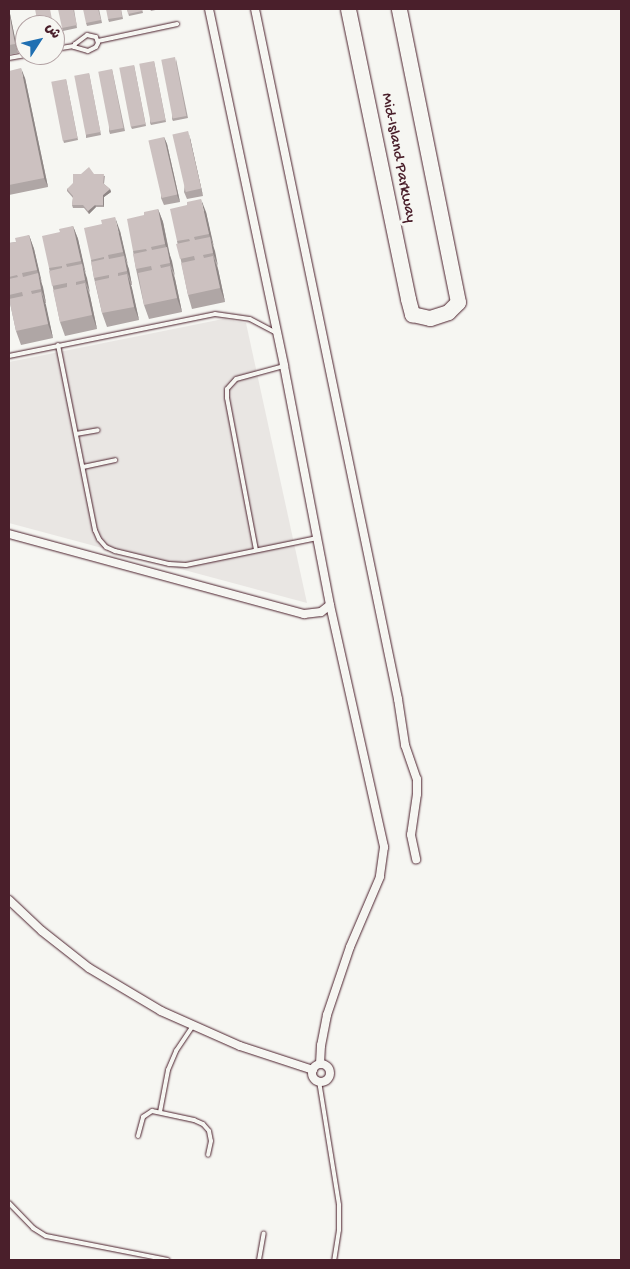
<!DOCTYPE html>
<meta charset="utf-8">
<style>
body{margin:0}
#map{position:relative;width:630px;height:1269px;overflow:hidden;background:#f6f6f2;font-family:"Gochi Hand","Playpen Sans Arabic",sans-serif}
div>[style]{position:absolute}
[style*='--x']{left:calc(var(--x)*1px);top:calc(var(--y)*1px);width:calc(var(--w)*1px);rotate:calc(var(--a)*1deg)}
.built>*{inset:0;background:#e9e6e3}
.roads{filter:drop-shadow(0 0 1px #4a1f2b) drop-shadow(0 0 1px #4a1f2b)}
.lane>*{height:4px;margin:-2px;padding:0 2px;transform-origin:2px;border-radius:2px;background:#f6f6f2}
.street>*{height:8px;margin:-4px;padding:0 4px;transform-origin:4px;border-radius:4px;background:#f6f6f2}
.street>.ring{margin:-4px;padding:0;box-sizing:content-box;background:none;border:8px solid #f6f6f2;border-radius:50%}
.highway>*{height:15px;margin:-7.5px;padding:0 7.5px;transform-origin:7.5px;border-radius:7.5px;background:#f6f6f2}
.wall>*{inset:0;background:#afa6a5}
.shaded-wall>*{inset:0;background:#8f8786}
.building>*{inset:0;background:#ccc1c0;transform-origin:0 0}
span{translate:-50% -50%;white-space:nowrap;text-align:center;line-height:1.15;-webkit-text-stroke:5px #f6f6f2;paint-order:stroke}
.street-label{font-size:16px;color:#4a1f2b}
.frame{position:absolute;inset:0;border:10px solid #4a1f2b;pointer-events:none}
.north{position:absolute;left:15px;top:15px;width:50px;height:50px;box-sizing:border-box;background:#f6f6f2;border:1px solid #b1a0a2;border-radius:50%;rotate:55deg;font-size:14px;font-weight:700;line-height:20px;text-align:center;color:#4a1f2b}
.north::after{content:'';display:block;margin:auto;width:18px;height:22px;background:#1f6fb2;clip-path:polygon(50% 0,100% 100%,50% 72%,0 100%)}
</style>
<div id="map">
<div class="built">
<i style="clip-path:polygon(223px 319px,246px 323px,307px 603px,9px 523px,9px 362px)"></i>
</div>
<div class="roads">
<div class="lane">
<i style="--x:87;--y:35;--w:9;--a:13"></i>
<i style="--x:96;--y:37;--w:6;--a:72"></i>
<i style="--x:98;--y:43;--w:4;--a:117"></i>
<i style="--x:96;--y:47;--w:9;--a:153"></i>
<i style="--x:88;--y:51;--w:15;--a:-164"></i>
<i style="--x:74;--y:47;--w:3;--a:-72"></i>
<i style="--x:75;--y:44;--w:15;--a:-37"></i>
<i style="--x:98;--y:41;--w:81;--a:-12.1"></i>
<i style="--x:55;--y:49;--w:19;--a:-9"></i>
<i style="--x:9;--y:58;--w:17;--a:-10"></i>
<i style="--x:58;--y:345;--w:189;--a:78.7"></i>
<i style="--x:95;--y:530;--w:10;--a:66"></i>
<i style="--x:99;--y:539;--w:11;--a:49"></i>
<i style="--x:106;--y:547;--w:10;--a:24"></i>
<i style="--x:115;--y:551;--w:56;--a:13.5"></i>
<i style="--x:169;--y:564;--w:17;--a:3"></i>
<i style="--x:186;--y:565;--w:134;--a:-11.6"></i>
<i style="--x:9;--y:356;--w:210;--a:-11.5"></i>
<i style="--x:215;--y:314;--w:35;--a:8"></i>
<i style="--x:250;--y:319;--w:30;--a:28"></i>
<i style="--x:76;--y:434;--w:22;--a:-10"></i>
<i style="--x:83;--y:467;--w:33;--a:-12"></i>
<i style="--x:256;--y:550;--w:155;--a:-100.8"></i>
<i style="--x:227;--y:398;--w:9;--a:-90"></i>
<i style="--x:227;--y:389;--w:13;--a:-48"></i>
<i style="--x:236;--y:379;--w:50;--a:-15.2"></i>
<i style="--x:319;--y:1081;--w:126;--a:80.8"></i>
<i style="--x:339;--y:1205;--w:25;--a:90"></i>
<i style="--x:339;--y:1230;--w:30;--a:99"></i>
<i style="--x:160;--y:1112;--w:43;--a:-79.2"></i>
<i style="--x:168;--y:1070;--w:21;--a:-67"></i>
<i style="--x:176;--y:1051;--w:29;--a:-56"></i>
<i style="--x:138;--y:1136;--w:20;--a:-75"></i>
<i style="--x:143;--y:1117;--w:11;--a:-34"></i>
<i style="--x:152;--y:1111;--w:43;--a:12.1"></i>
<i style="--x:194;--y:1120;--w:10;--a:24"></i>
<i style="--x:203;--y:1124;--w:9;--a:49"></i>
<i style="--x:209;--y:1131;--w:10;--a:79"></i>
<i style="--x:211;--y:1141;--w:14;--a:102"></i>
<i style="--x:9;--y:1203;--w:35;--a:46"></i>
<i style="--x:33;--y:1228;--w:15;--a:32"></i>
<i style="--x:46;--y:1236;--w:124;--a:11.1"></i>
<i style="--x:259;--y:1260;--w:27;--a:-80"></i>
</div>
<div class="street">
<i style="--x:209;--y:9;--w:365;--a:78.1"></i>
<i style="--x:284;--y:366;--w:243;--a:79.1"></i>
<i style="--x:330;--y:605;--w:248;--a:77.4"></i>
<i style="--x:384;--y:847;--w:30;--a:98"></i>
<i style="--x:380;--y:877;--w:76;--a:113.2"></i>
<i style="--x:350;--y:947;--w:72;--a:108.7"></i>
<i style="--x:327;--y:1015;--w:31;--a:101"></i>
<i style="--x:321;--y:1045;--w:19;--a:93"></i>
<i style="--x:255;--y:9;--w:705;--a:78.29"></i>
<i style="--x:398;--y:699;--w:47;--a:81.3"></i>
<i style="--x:405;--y:745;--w:36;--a:71"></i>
<i style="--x:417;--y:779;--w:15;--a:90"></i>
<i style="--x:417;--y:794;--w:41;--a:98.3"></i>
<i style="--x:411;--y:835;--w:25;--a:78"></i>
<i style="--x:9;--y:534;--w:306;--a:15.2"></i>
<i style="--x:304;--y:614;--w:17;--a:-7"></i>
<i style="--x:321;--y:612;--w:11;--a:-38"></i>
<i style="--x:9;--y:900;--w:45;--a:43.2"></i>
<i style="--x:42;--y:931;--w:60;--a:38.2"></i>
<i style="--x:89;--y:968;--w:84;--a:30.8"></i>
<i style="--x:161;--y:1011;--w:86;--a:23.9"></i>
<i style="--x:240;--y:1046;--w:77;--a:18.2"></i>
<i class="ring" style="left:312px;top:1064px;width:10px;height:10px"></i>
</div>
<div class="highway">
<i style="--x:348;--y:9;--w:296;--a:78.3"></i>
<i style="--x:408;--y:299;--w:16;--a:75"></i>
<i style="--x:412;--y:314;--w:18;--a:13"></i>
<i style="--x:430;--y:318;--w:19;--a:-18"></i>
<i style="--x:448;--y:312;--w:14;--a:-45"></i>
<i style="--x:458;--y:302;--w:299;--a:-101.4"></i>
</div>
</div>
<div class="wall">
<i style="clip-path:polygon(9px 9px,18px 53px,9px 55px)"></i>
<i style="clip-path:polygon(74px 9px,77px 28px,63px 31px,62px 28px)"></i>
<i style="clip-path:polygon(99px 9px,102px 23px,87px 26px,86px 23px)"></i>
<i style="clip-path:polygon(121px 9px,123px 19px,109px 22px,108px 19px)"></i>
<i style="clip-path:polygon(127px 9px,142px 9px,143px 13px,129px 16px)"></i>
<i style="clip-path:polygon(150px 9px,160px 9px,151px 11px)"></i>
<i style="clip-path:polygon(176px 59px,188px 118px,173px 121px,172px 119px)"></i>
<i style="clip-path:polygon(154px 61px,166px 122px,151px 125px,150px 123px)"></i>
<i style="clip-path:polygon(134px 65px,146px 126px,132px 129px,131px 127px)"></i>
<i style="clip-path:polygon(112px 69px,125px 131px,110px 134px,109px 131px)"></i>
<i style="clip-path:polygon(9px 71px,25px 78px,48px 187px,9px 195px)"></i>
<i style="clip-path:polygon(89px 73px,101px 135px,86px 138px,86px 135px)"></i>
<i style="clip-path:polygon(66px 79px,78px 140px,64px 143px,63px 140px)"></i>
<i style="clip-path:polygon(164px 137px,167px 144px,180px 202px,164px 205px,161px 198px)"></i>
<i style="clip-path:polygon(190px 138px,203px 196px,187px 199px,184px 192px)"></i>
<i style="clip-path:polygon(94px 174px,105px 176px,104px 184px,110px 189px,111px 192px,104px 197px,104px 207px,96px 207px,89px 214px,84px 208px,73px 208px,72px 205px,73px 198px,67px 191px,67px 189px)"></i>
<i style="clip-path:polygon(187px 205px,206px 212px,225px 302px,192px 309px,188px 295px,177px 241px)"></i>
<i style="clip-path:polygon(158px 209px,163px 222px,182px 312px,149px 319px,144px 305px,136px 269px,133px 251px)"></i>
<i style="clip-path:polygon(73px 226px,78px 239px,97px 329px,65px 336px,60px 322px,49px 268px,60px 232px)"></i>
<i style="clip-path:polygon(120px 231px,132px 285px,131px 285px,139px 320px,107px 327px,102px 313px,94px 278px,91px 260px)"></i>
<i style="clip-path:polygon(29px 235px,34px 249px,46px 303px,45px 303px,53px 338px,21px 345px,16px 331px,9px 298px,9px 243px,16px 242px)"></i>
</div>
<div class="shaded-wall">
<i style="clip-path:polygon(9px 9px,18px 53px,15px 44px,9px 13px)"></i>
<i style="clip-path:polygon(21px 68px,25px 78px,48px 187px,44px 178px)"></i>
<i style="clip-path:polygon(188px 131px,190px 138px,203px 196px,201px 189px)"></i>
<i style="clip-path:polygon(164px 137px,167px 144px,180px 202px,177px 195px)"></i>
<i style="clip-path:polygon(110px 189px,111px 192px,104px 197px,104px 207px,103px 205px,103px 195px)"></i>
<i style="clip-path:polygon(201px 199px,206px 212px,214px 247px,209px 234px)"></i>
<i style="clip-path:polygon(95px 205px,96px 207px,89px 214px,88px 211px)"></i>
<i style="clip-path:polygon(158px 209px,163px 222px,170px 257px,165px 244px)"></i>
<i style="clip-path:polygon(115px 217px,120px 231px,128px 265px,123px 252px)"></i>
<i style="clip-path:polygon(73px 226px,78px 239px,86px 274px,81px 261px)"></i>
<i style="clip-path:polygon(29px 235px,34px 249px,42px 283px,37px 270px)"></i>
<i style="clip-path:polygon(210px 237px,215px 251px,218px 266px,213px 253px)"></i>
<i style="clip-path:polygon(167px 247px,172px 261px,175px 276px,170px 263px)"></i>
<i style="clip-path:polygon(124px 256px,129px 269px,132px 285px,127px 271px)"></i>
<i style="clip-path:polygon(213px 256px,218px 269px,225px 302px,220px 288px)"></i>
<i style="clip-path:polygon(82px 264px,87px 278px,90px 293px,85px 280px)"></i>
<i style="clip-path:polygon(170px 266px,175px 279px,182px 312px,177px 298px)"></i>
<i style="clip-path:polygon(38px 273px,43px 287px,46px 303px,41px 289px)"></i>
<i style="clip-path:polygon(127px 274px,132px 288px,139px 320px,134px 307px)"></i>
<i style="clip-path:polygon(85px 283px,90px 296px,97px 329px,92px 315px)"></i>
<i style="clip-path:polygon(41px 292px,46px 305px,53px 338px,48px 324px)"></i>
</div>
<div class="building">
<i style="clip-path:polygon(35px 9px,50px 9px,53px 25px,38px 25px)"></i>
<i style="clip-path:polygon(58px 9px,73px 9px,77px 25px,62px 28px)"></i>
<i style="clip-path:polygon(83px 9px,98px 9px,101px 20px,86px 23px)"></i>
<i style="clip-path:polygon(106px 9px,121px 9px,122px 17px,108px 19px)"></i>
<i style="clip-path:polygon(127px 9px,142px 9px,142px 11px,128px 14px)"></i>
<i style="clip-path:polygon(9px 13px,15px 44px,9px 45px)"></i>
<i style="left:175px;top:57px;width:60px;height:14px;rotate:79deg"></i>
<i style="left:154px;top:61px;width:60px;height:15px;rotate:79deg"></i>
<i style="left:134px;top:65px;width:60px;height:15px;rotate:79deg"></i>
<i style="clip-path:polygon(21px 68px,44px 178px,9px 185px,9px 71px)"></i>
<i style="left:112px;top:69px;width:60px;height:14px;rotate:79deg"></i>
<i style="left:89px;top:73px;width:60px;height:15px;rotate:79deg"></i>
<i style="left:66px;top:79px;width:60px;height:15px;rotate:79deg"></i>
<i style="left:188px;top:131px;width:59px;height:16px;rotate:77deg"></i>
<i style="left:164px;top:137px;width:59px;height:16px;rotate:77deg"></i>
<i style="clip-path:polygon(89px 167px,94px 174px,104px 174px,103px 183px,110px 189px,103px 195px,103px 205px,95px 205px,88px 211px,83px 205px,72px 205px,73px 196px,67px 189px,73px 183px,73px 174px,81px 174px)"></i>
<i style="clip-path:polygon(201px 199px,209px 234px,194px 237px,195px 240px,210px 237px,213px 253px,203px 255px,204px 258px,213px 256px,220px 288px,188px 295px,181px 263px,195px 260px,194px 256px,180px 259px,176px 244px,190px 241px,189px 239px,177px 241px,170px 209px,187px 205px,187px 202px)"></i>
<i style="clip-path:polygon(158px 209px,165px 244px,151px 247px,152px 250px,167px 247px,170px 263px,160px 265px,161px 268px,170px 266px,177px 298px,144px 305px,138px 273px,152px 270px,151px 266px,136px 269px,133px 254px,147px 251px,146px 249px,133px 251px,127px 219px,144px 215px,144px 212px)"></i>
<i style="clip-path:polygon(115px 217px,123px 252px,108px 255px,109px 259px,124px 256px,127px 271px,118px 273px,118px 276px,127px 274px,134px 307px,102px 313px,95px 281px,109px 278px,109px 275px,94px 278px,91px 262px,104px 259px,104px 257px,91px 260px,84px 228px,102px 224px,101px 220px)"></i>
<i style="clip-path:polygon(73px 226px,81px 261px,66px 264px,67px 267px,82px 264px,85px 280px,76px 282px,76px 285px,85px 283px,92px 315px,60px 322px,53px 290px,67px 287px,67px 283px,52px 286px,49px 271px,62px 268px,62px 266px,49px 268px,42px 236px,60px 232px,59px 229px)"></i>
<i style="clip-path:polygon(29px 235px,37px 270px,22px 273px,23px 277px,38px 273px,41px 289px,31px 291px,32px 294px,41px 292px,48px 324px,16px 331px,9px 299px,23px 296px,22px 292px,9px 295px,9px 279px,18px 277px,17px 275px,9px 277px,9px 243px,16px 242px,15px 238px)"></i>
</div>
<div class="street-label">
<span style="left:397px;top:158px;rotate:79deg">Mid-Island Parkway</span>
</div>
<div class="frame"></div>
<div class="north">ش</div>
</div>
